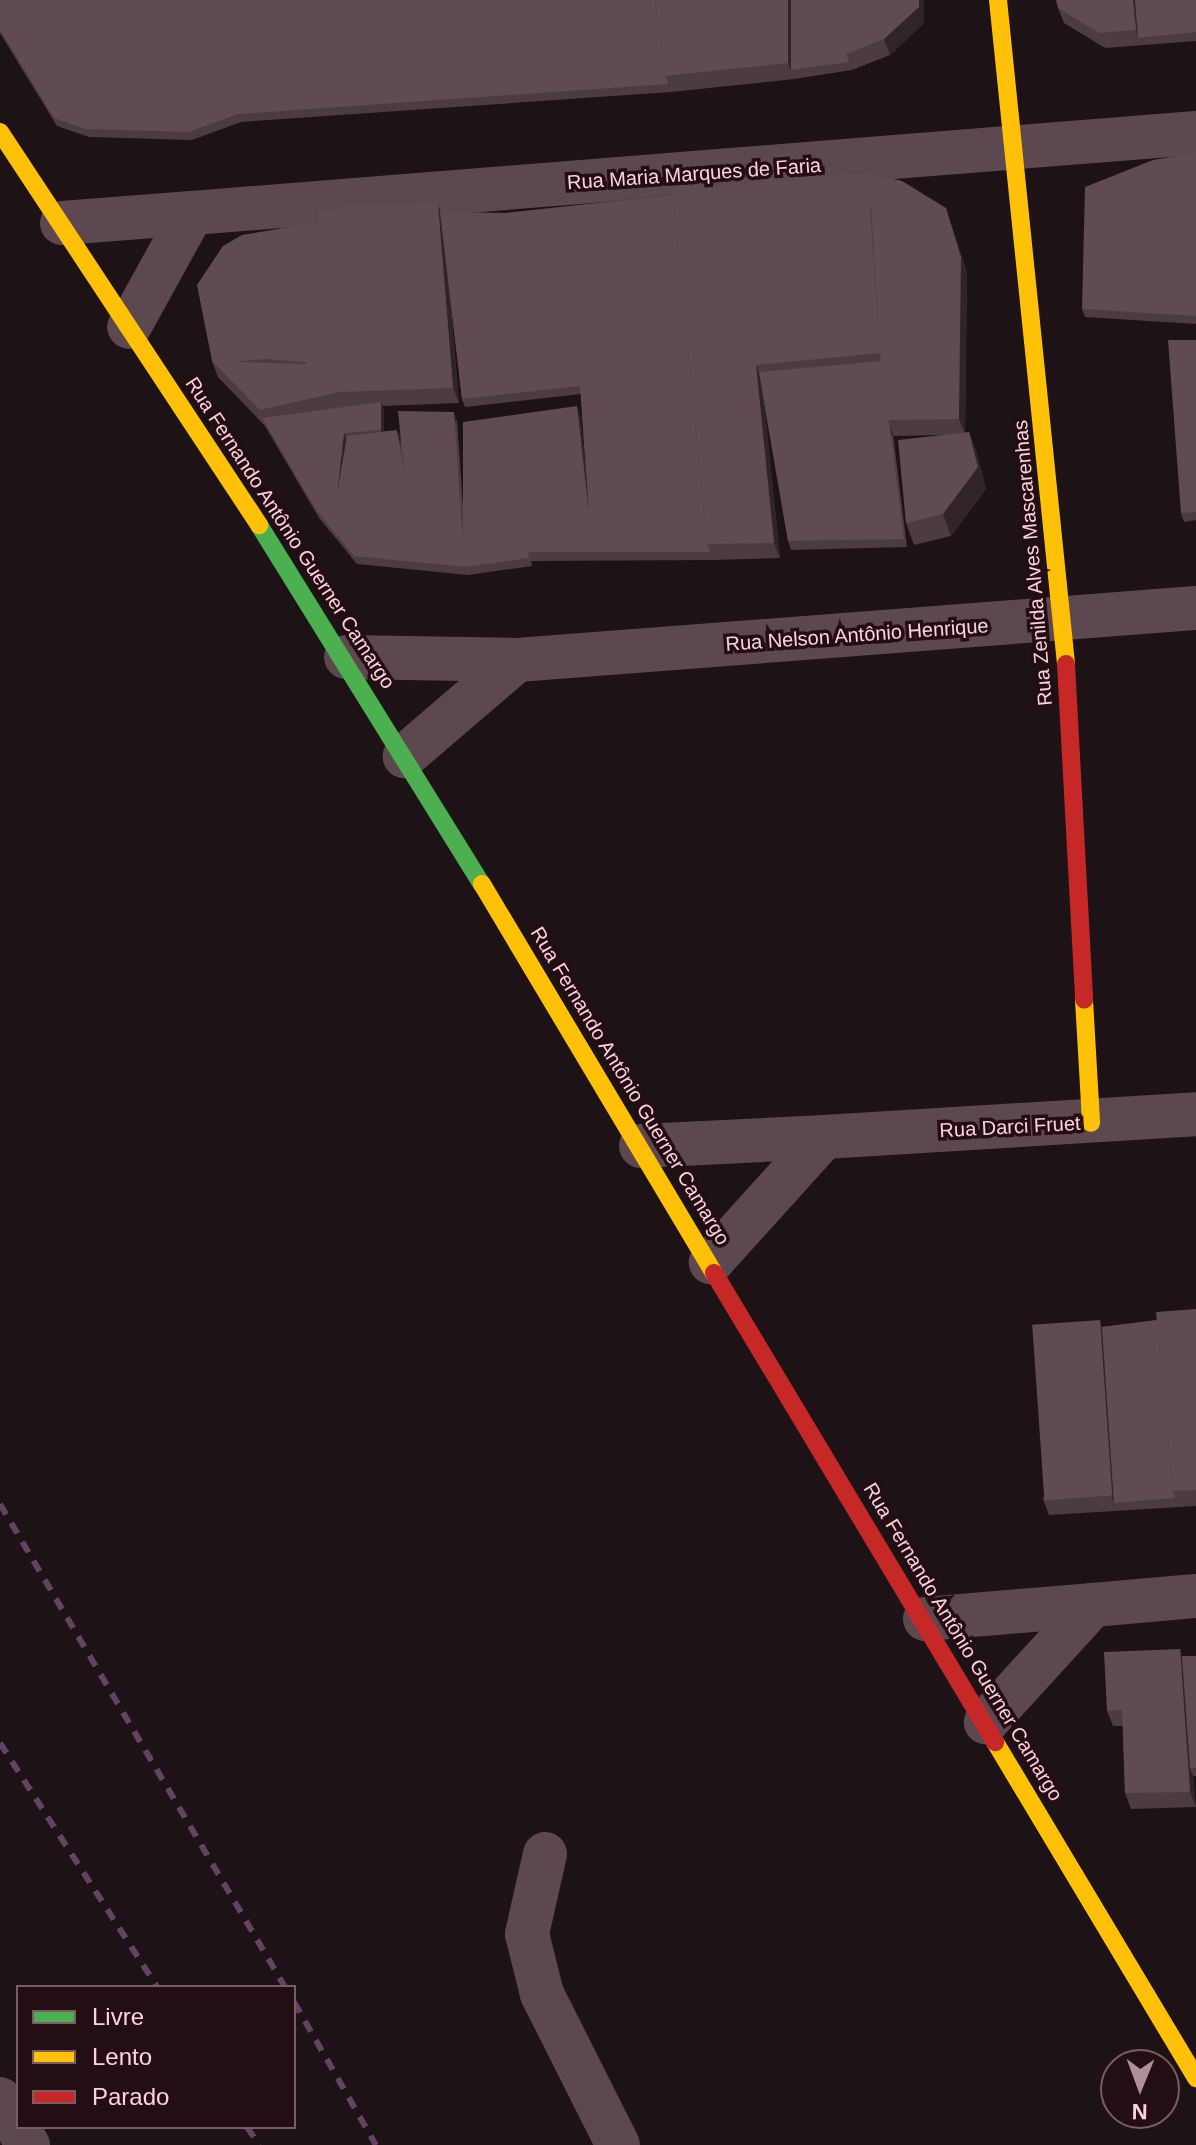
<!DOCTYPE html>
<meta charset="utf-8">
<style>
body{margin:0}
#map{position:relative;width:1196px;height:2145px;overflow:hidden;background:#1d1215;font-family:Arial,sans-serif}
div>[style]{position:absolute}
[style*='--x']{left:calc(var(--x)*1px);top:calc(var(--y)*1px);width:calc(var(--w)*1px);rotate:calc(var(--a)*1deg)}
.street>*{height:44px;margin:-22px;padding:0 22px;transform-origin:22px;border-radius:22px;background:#5e4850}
.fast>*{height:18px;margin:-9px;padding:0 9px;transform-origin:9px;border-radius:9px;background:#4caf50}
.slow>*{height:18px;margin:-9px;padding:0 9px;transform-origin:9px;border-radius:9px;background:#ffc107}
.jam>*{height:18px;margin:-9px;padding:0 9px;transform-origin:9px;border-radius:9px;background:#c62828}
.rail>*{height:6px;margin-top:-3px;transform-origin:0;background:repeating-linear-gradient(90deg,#644262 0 12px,transparent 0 22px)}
.wall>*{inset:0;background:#4c3b40}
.shaded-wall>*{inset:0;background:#312428;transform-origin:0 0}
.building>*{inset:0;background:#5f4b51;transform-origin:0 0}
span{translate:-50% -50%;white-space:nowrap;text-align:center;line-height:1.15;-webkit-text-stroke:7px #220e13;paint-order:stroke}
.street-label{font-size:20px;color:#fdd1dd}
.legend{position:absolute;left:16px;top:1985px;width:280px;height:144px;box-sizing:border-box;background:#220e13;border:2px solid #7a5c64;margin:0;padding:10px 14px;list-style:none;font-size:24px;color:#fdd1dd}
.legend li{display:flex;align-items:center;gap:16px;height:40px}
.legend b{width:40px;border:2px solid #7a5c64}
.north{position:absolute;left:1100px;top:2049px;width:80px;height:80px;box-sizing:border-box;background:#220e13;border:2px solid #7a5c64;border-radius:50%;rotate:181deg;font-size:22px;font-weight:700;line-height:32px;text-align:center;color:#fdd1dd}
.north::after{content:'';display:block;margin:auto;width:28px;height:36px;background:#af8e97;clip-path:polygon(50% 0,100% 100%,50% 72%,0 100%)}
</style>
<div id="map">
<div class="street">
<i style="--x:192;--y:213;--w:1007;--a:-4.56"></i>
<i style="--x:62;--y:223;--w:130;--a:-4.4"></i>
<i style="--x:192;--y:213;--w:130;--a:118.9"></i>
<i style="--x:346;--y:657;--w:171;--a:1"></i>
<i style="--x:517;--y:660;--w:148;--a:139.4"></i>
<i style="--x:517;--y:660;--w:681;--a:-4.38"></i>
<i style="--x:824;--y:1137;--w:373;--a:-3.5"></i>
<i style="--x:641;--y:1146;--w:183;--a:-2.8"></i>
<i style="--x:824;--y:1137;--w:169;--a:132.1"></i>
<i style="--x:1093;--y:1605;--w:103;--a:-5"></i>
<i style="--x:925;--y:1619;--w:169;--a:-4.8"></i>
<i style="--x:1093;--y:1605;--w:159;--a:132.4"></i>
<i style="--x:545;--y:1854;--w:82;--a:102.7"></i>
<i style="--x:527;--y:1934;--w:62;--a:76"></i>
<i style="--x:542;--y:1994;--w:169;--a:63.3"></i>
<i style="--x:0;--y:2099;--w:54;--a:58.7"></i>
</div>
<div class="fast">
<i style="--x:259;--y:525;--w:423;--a:58.2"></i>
</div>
<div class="slow">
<i style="--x:998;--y:0;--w:667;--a:84.15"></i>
<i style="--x:0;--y:132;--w:471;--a:56.6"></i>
<i style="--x:482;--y:884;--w:453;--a:59.2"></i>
<i style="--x:1084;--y:1000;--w:123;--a:86.7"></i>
<i style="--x:995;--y:1742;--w:392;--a:59.1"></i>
</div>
<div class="jam">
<i style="--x:1066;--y:664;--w:336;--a:86.9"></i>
<i style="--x:714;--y:1273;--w:547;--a:59.07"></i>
</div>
<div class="rail">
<i style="--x:0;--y:1504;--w:561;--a:59.46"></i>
<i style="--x:0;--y:1743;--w:290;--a:57.2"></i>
<i style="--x:294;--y:2002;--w:165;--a:60.2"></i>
<i style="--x:247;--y:2127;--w:22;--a:56"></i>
</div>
<div class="wall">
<i style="clip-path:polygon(0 0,924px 0,924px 23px,890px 55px,852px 70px,794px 79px,671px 92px,241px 122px,192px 140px,89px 137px,57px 126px,0 33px)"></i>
<i style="clip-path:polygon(1196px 0,1196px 41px,1105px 48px,1064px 23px,1058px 8px)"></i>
<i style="clip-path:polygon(1196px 153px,1196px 324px,1085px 317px,1082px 309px)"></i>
<i style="clip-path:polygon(evenodd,868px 173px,951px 224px,967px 273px,965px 433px,969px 432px,977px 454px,986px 489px,951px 536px,914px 545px,906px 523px,945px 435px,894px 436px,893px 434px,907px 547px,791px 550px,788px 541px,764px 403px,780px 558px,713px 560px,531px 561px,532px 566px,468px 575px,357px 564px,319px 518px,265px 426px,218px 377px,212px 361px,438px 204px,440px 212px,506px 213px,868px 173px,449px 285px,462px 399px,465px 407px,581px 394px,586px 472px,580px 414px,463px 506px,457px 420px,400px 439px,384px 431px,383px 406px,459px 403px,449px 285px)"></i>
<i style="clip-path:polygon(1196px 340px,1196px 520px,1184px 522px,1181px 513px)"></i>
<i style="clip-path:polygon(1196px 1309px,1196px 1506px,1049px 1515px,1043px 1499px,1100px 1320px,1102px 1327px,1157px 1320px)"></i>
<i style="clip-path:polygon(1180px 1649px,1182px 1656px,1196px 1656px,1196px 1776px,1193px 1776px,1196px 1807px,1131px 1809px,1125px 1793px,1123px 1726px,1113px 1726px,1107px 1711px)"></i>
</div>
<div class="shaded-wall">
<i style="clip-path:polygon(788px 0,794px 0,791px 70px,788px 63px)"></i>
<i style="clip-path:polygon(919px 0,924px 0,924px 23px,890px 55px,884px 39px)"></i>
<i style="clip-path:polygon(1133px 0,1137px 0,1138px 38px,1136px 30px)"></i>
<i style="clip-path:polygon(438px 204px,443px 220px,459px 403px,453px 388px)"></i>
<i style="clip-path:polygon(946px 208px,967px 273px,965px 434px,959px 419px)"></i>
<i style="clip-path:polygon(756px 365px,762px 380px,780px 558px,774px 543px)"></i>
<i style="clip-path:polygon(381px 402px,384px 410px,384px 438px,381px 430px)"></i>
<i style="clip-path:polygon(577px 406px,580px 414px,592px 522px,589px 514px)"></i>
<i style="left:454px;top:412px;width:9px;height:130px;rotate:69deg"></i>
<i style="left:890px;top:426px;width:9px;height:114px;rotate:69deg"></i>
<i style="clip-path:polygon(969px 432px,977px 454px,986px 489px,951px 536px,943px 514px)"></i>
<i style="clip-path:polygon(344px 433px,347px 441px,337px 494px)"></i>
<i style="clip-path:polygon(1100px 1320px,1105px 1336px,1114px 1503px,1111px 1496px)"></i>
<i style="clip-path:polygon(1180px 1649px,1185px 1665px,1190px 1768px,1193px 1776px,1196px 1807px,1190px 1792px)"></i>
</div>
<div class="building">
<i style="clip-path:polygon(0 0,655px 0,665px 76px,668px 84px,238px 114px,189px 132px,86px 129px,54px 118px,0 30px)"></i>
<i style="clip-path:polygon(655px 0,788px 0,788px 63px,665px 76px)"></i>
<i style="clip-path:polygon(791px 0,834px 0,834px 14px,849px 62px,791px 70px)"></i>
<i style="clip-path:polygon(834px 0,919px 0,919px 7px,884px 39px,846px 54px,834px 14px)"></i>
<i style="clip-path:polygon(1056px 0,1133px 0,1136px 30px,1099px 33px,1058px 8px)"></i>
<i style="clip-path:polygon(1135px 0,1196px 0,1196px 32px,1138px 38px)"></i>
<i style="clip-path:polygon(1196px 153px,1196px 316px,1082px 309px,1085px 187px,1153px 160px)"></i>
<i style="clip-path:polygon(evenodd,868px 173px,902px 181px,946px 208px,961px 257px,959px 419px,888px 420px,880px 353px,756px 365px,774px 543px,707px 544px,672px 187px,868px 173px,870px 206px,871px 206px,878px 326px,870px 206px)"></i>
<i style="clip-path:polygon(673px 195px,707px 544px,710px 552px,528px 552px,529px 558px,465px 567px,354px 556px,316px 510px,262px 418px,381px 402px,381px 430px,344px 433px,337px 494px,347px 436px,397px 430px,404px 471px,398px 411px,454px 412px,463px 542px,463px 422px,577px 406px,589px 514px,580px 386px,462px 399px,440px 212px,506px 213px)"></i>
<i style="clip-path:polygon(evenodd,438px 204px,453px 388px,339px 392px,260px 410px,212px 361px,197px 285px,223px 246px,242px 235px,319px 222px,319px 212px,350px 205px,438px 204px,265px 359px,306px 362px,306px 364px,234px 362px,265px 359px)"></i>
<i style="clip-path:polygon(1168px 340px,1196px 340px,1196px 512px,1181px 513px)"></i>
<i style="clip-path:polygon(881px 361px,888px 420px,890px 426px,904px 539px,788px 541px,759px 372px)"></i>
<i style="clip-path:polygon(969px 432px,978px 467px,943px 514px,906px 523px,898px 440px)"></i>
<i style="clip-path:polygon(1196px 1309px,1196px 1490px,1173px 1491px,1156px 1312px)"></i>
<i style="left:1100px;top:1320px;width:176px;height:68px;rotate:86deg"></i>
<i style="clip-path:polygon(1157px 1320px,1173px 1491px,1175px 1498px,1114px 1503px,1102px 1327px)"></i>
<i style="clip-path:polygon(1180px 1649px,1190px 1792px,1125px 1793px,1122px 1710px,1107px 1711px,1104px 1652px)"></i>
<i style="clip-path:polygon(1182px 1656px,1196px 1656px,1196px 1768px,1190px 1768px)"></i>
</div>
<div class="street-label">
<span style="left:694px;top:174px;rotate:-4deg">Rua Maria Marques de Faria</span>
<span style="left:290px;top:533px;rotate:57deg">Rua Fernando Antônio Guerner Camargo</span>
<span style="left:1033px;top:563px;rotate:-95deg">Rua Zenilda Alves Mascarenhas</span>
<span style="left:857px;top:635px;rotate:-4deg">Rua Nelson Antônio Henrique</span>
<span style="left:630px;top:1086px;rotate:59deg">Rua Fernando Antônio Guerner Camargo</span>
<span style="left:1010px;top:1127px;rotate:-3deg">Rua Darci Fruet</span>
<span style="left:963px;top:1642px;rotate:59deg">Rua Fernando Antônio Guerner Camargo</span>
</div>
<ul class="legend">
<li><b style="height:10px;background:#4caf50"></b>Livre</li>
<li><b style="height:10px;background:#ffc107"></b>Lento</li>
<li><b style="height:10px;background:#c62828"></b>Parado</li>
</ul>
<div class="north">N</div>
</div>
